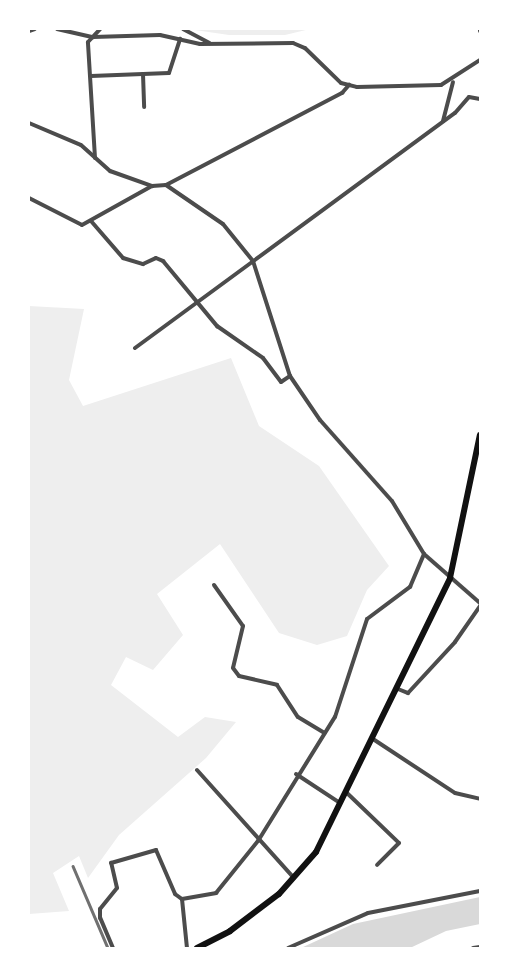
<!DOCTYPE html>
<style>
body{margin:0}
#map{position:relative;width:509px;height:977px;overflow:hidden;background:#fff;font-family:"Fira Sans Condensed",sans-serif}
div>[style]{position:absolute}
[style*='--x']{left:calc(var(--x)*1px);top:calc(var(--y)*1px);width:calc(var(--w)*1px);rotate:calc(var(--a)*1deg)}
.green>*{inset:0;background:#eee}
.water>*{inset:0;background:#d9d9d9}
.minor>*{height:4px;margin:-2px;padding:0 2px;transform-origin:2px;border-radius:2px;background:#4c4c4c}
.primary>*{height:6px;margin:-3px;padding:0 3px;transform-origin:3px;border-radius:3px;background:#111}
.rail>*{height:2.5px;margin:-1.25px;padding:0 1.25px;transform-origin:1.25px;border-radius:1.25px;background:#707070}
span{translate:-50% -50%;white-space:nowrap;text-align:center;line-height:1.15;-webkit-text-stroke:4px #fff;paint-order:stroke}
.frame{position:absolute;inset:0;border:30px solid #fff;pointer-events:none}
</style>
<div id="map">
<div class="green">
<i style="clip-path:polygon(188px 29px,310px 29px,285px 35px,229px 35px)"></i>
<i style="clip-path:polygon(29px 306px,84px 309px,69px 380px,83px 406px,231px 358px,259px 426px,319px 466px,389px 566px,367px 590px,347px 636px,317px 645px,279px 633px,220px 544px,157px 594px,183px 635px,153px 670px,126px 657px,111px 685px,178px 737px,205px 717px,236px 722px,206px 758px,119px 835px,88px 878px,79px 856px,53px 873px,69px 911px,29px 914px)"></i>
</div>
<div class="water">
<i style="clip-path:polygon(480px 897px,480px 924px,446px 931px,410px 948px,301px 948px,353px 924px)"></i>
</div>
<div class="minor">
<i style="--x:57;--y:29;--w:37;--a:13"></i>
<i style="--x:93;--y:37;--w:67;--a:-1.7"></i>
<i style="--x:160;--y:35;--w:41;--a:12.7"></i>
<i style="--x:200;--y:44;--w:93;--a:-0.6"></i>
<i style="--x:293;--y:43;--w:13;--a:23"></i>
<i style="--x:305;--y:48;--w:50;--a:44.2"></i>
<i style="--x:341;--y:83;--w:16;--a:14"></i>
<i style="--x:357;--y:87;--w:84;--a:-1.4"></i>
<i style="--x:441;--y:85;--w:46;--a:-32.7"></i>
<i style="--x:183;--y:29;--w:30;--a:28"></i>
<i style="--x:480;--y:29;--w:2;--a:90"></i>
<i style="--x:29;--y:31;--w:6;--a:-18"></i>
<i style="--x:143;--y:74;--w:33;--a:88"></i>
<i style="--x:91;--y:76;--w:78;--a:-2.2"></i>
<i style="--x:169;--y:73;--w:36;--a:-72"></i>
<i style="--x:443;--y:121;--w:40;--a:-75.6"></i>
<i style="--x:29;--y:123;--w:56;--a:22.9"></i>
<i style="--x:81;--y:145;--w:39;--a:42"></i>
<i style="--x:110;--y:171;--w:45;--a:19.7"></i>
<i style="--x:152;--y:186;--w:14;--a:-4"></i>
<i style="--x:166;--y:185;--w:199;--a:-27.6"></i>
<i style="--x:342;--y:93;--w:11;--a:-49"></i>
<i style="--x:95;--y:158;--w:116;--a:-93.5"></i>
<i style="--x:88;--y:42;--w:18;--a:-47"></i>
<i style="--x:166;--y:185;--w:69;--a:34.4"></i>
<i style="--x:223;--y:224;--w:48;--a:51"></i>
<i style="--x:253;--y:261;--w:121;--a:72.2"></i>
<i style="--x:290;--y:376;--w:53;--a:55.7"></i>
<i style="--x:320;--y:420;--w:108;--a:48.4"></i>
<i style="--x:392;--y:501;--w:62;--a:58.9"></i>
<i style="--x:424;--y:554;--w:74;--a:41.2"></i>
<i style="--x:29;--y:198;--w:59;--a:27"></i>
<i style="--x:82;--y:225;--w:80;--a:-29.1"></i>
<i style="--x:91;--y:221;--w:49;--a:49.1"></i>
<i style="--x:123;--y:258;--w:21;--a:17"></i>
<i style="--x:143;--y:264;--w:14;--a:-25"></i>
<i style="--x:156;--y:258;--w:8;--a:23"></i>
<i style="--x:163;--y:261;--w:85;--a:50.3"></i>
<i style="--x:217;--y:326;--w:56;--a:34.8"></i>
<i style="--x:263;--y:358;--w:30;--a:53"></i>
<i style="--x:281;--y:382;--w:11;--a:-34"></i>
<i style="--x:135;--y:348;--w:397;--a:-36.3"></i>
<i style="--x:455;--y:113;--w:21;--a:-49"></i>
<i style="--x:469;--y:97;--w:11;--a:10"></i>
<i style="--x:214;--y:585;--w:50;--a:54.7"></i>
<i style="--x:243;--y:626;--w:43;--a:103.4"></i>
<i style="--x:233;--y:668;--w:10;--a:53"></i>
<i style="--x:239;--y:676;--w:39;--a:13"></i>
<i style="--x:277;--y:685;--w:38;--a:57"></i>
<i style="--x:298;--y:717;--w:31;--a:31"></i>
<i style="--x:398;--y:689;--w:11;--a:22"></i>
<i style="--x:408;--y:693;--w:69;--a:-47.3"></i>
<i style="--x:455;--y:642;--w:44;--a:-55.2"></i>
<i style="--x:373;--y:739;--w:98;--a:33.4"></i>
<i style="--x:455;--y:793;--w:26;--a:13"></i>
<i style="--x:197;--y:770;--w:145;--a:48.1"></i>
<i style="--x:296;--y:774;--w:53;--a:33.4"></i>
<i style="--x:347;--y:793;--w:72;--a:43.9"></i>
<i style="--x:399;--y:843;--w:31;--a:135"></i>
<i style="--x:182;--y:899;--w:49;--a:84.2"></i>
<i style="--x:113;--y:948;--w:33;--a:-113"></i>
<i style="--x:100;--y:918;--w:9;--a:-90"></i>
<i style="--x:100;--y:909;--w:27;--a:-51"></i>
<i style="--x:117;--y:888;--w:26;--a:-103"></i>
<i style="--x:111;--y:863;--w:47;--a:-16.1"></i>
<i style="--x:156;--y:850;--w:48;--a:66.6"></i>
<i style="--x:175;--y:894;--w:9;--a:36"></i>
<i style="--x:182;--y:899;--w:35;--a:-10"></i>
<i style="--x:216;--y:893;--w:67;--a:-51.1"></i>
<i style="--x:258;--y:841;--w:146;--a:-58.2"></i>
<i style="--x:335;--y:717;--w:103;--a:-71.9"></i>
<i style="--x:367;--y:619;--w:54;--a:-36.7"></i>
<i style="--x:410;--y:587;--w:36;--a:-67"></i>
<i style="--x:288;--y:948;--w:87;--a:-23.6"></i>
<i style="--x:368;--y:913;--w:114;--a:-11.1"></i>
<i style="--x:473;--y:948;--w:7;--a:-8"></i>
</div>
<div class="primary">
<i style="--x:197;--y:948;--w:37;--a:-27"></i>
<i style="--x:230;--y:931;--w:61;--a:-37.1"></i>
<i style="--x:279;--y:894;--w:56;--a:-48.6"></i>
<i style="--x:316;--y:852;--w:305;--a:-63.9"></i>
<i style="--x:450;--y:578;--w:146;--a:-78.2"></i>
</div>
<div class="rail">
<i style="--x:73;--y:866;--w:89;--a:66.9"></i>
</div>
<div class="frame"></div>
</div>
